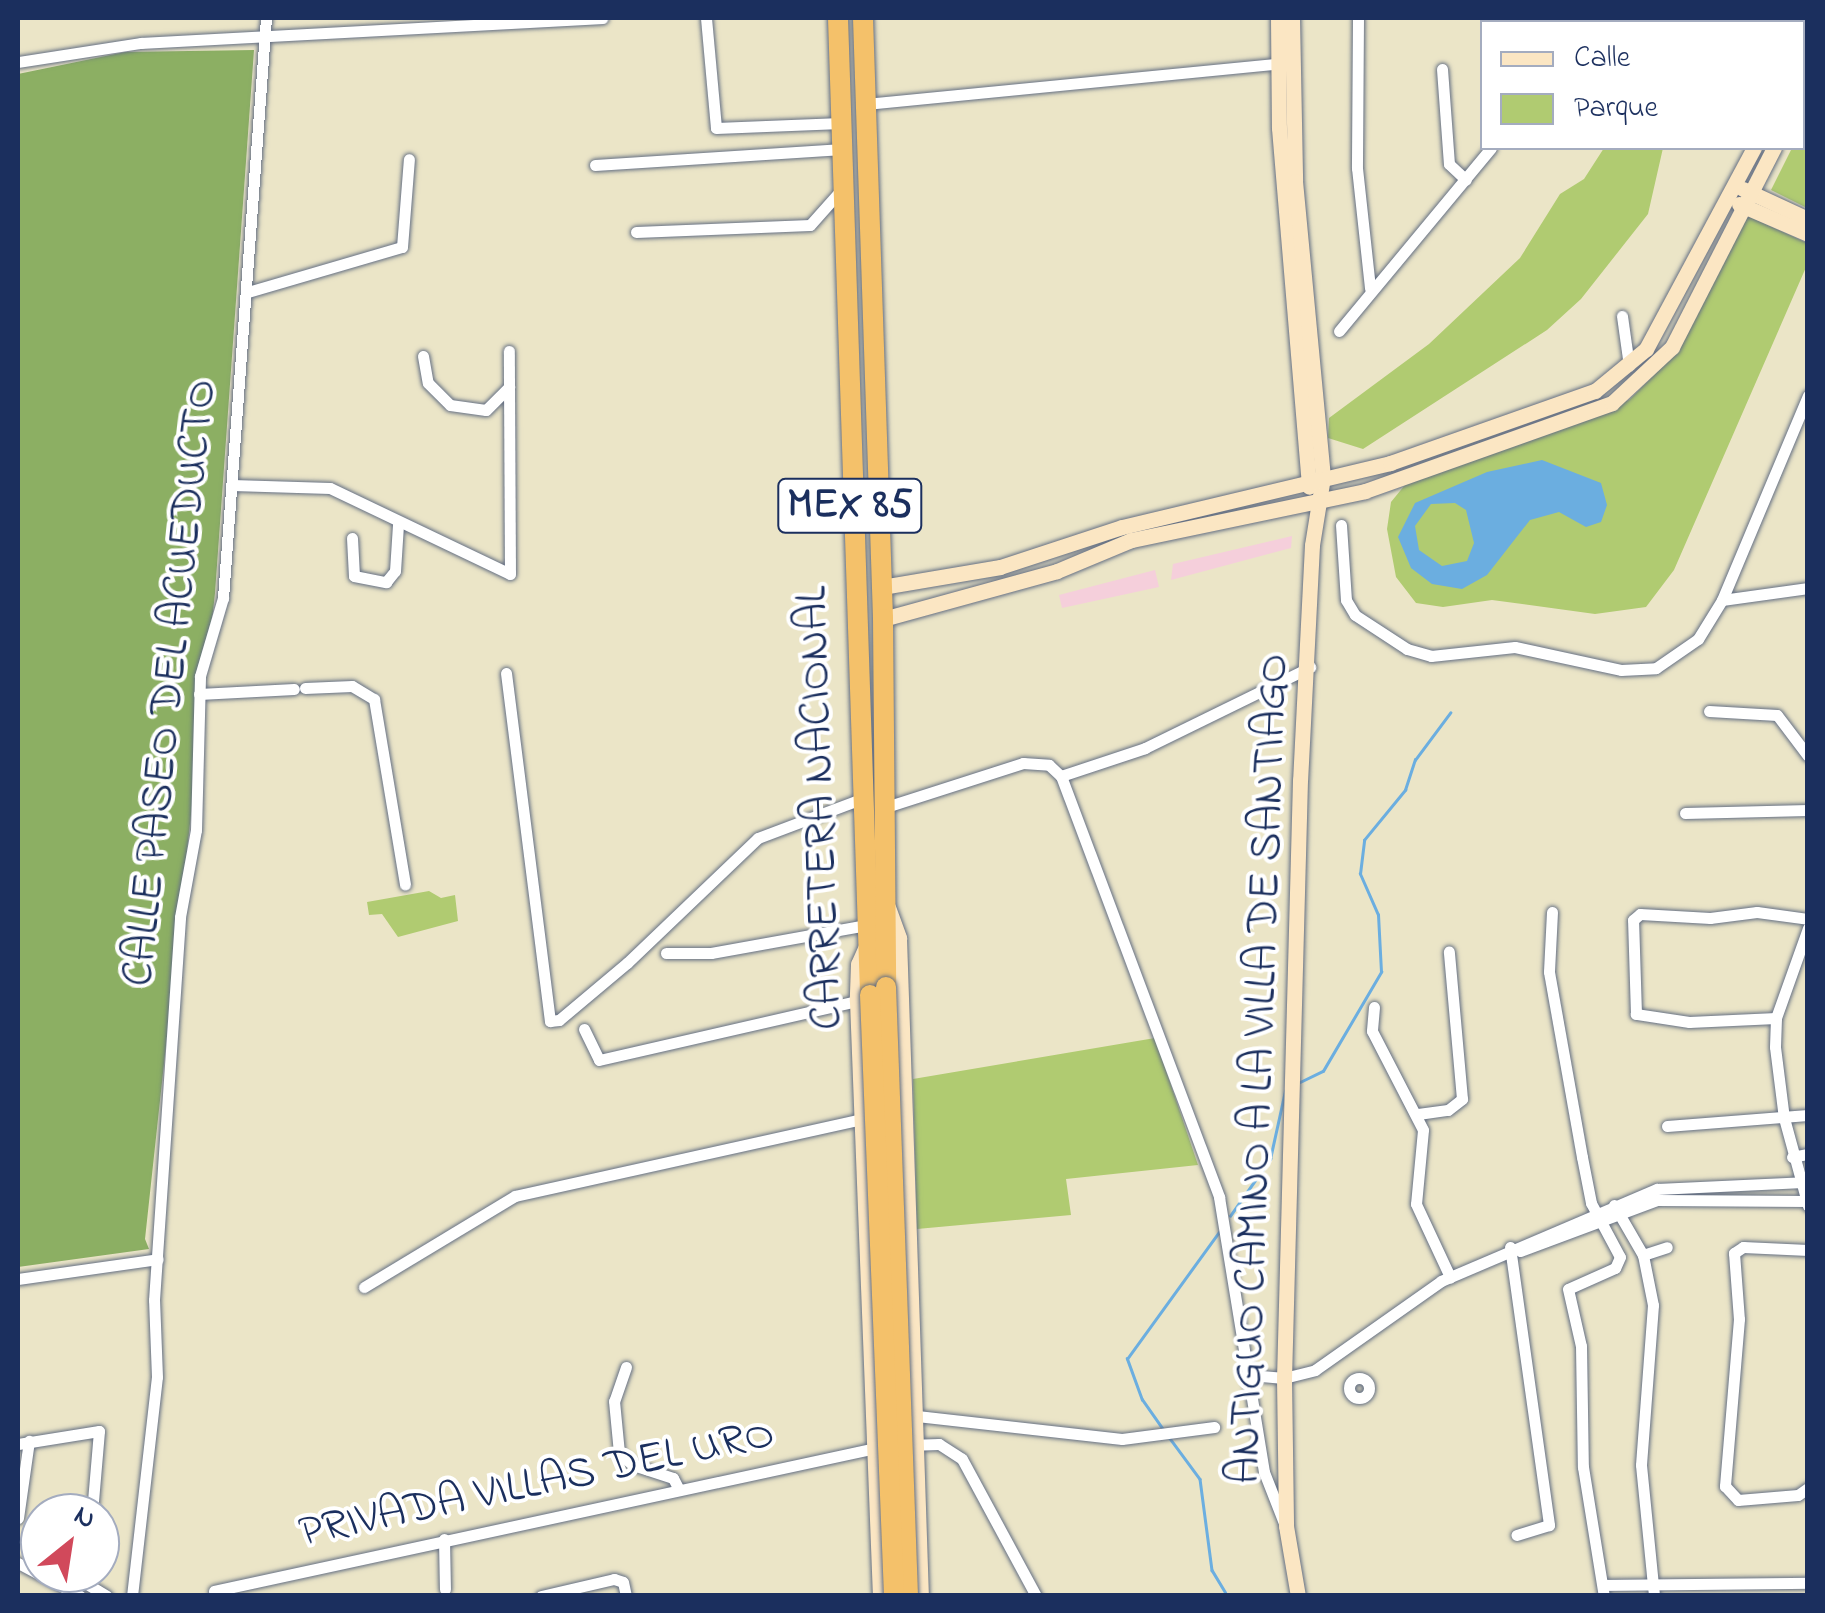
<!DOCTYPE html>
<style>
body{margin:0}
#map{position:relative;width:1825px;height:1613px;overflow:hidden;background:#ebe5c7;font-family:"Indie Flower",sans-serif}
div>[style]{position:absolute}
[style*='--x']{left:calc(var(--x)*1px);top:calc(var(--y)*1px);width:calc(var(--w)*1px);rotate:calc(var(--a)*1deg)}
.built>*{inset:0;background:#f5cfdb}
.green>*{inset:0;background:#b0cb71}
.forest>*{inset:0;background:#8caf63}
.water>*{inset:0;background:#6baee0}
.stream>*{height:2.5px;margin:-1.25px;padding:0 1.25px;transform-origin:1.25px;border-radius:1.25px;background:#6baee0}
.roads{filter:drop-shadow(0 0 2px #646f83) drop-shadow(0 0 2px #646f83)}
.street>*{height:11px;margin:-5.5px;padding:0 5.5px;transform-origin:5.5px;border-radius:5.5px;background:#fff}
.street>.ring{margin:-5.5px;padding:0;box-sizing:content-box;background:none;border:11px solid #fff;border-radius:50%}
.secondary>*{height:15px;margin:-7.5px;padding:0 7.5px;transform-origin:7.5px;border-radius:7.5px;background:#fbe6c3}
.highway>*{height:20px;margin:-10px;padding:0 10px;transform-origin:10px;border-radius:10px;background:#f4c16a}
.bridges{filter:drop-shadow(0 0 2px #646f83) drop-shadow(0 0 2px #646f83)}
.highway-bridge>*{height:20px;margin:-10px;padding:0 10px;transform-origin:10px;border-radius:10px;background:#f4c16a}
span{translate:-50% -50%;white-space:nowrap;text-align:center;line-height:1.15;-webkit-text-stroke:8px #fff;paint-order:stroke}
.shield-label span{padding:2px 8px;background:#fff;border:2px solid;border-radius:8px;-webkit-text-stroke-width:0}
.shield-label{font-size:42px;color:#1b2f5e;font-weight:700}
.street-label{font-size:45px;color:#1b2f5e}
.frame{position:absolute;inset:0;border:20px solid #1b2f5e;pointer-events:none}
.legend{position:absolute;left:1480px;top:20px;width:325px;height:130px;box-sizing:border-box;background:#fff;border:2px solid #a4acbf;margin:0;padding:12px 18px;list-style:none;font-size:30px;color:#1b2f5e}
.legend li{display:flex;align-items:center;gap:20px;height:50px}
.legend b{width:50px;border:2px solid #a4acbf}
.north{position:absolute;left:20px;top:1493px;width:100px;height:100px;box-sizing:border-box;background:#fff;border:2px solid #a4acbf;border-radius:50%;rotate:30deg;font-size:28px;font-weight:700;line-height:40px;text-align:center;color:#1b2f5e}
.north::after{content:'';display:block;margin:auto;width:35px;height:45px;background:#d1495b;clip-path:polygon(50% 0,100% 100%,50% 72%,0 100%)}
</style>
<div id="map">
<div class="built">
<i style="clip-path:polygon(1292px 536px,1291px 548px,1171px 580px,1173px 564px)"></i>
<i style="clip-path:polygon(1155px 570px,1159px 587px,1062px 608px,1059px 595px)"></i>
</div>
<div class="green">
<i style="clip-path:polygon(1807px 118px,1807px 208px,1771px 190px,1792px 148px,1802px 148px)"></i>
<i style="clip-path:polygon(1604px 148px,1663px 148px,1648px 214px,1581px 299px,1547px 330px,1363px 449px,1328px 438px,1329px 418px,1429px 344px,1520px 258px,1560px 194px,1584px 179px)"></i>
<i style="clip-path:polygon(1748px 216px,1807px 243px,1807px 265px,1674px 570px,1646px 607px,1595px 614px,1492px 600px,1443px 607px,1416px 603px,1396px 577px,1387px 529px,1391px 502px,1409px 480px,1629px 400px,1669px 360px)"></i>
<i style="clip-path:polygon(429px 891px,441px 898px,455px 895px,458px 921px,398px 937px,382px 914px,369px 915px,367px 902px)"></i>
<i style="clip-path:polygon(1155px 1038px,1198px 1165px,1066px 1179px,1071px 1215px,917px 1229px,913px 1079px)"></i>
</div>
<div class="forest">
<i style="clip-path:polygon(254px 50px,215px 593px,145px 1239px,149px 1249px,18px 1267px,18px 74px,125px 52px)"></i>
</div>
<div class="water">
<i style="clip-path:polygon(evenodd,1542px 460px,1601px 483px,1607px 505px,1601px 522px,1586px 527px,1559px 512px,1530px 520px,1487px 575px,1462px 589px,1432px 584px,1411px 568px,1398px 537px,1415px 503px,1487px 472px,1542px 460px,1455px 503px,1466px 510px,1474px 543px,1467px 561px,1442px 566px,1419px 550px,1415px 526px,1431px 504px,1455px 503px)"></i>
</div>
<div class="stream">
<i style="--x:1300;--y:1082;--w:25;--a:-26"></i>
<i style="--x:1323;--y:1071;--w:115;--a:-59.6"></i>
<i style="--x:1381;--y:972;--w:57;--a:-93"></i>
<i style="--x:1378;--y:915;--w:45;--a:-113.7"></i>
<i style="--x:1360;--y:874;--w:34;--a:-83"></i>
<i style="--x:1364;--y:840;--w:65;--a:-50.6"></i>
<i style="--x:1405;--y:790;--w:32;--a:-72"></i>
<i style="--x:1415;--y:760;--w:59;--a:-53.3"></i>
<i style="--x:1230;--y:1216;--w:70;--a:-54.9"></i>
<i style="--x:1270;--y:1159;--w:70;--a:-77.6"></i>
<i style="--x:1164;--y:1431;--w:38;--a:-125"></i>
<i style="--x:1142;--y:1400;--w:44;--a:-110.1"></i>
<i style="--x:1127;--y:1359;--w:157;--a:-54.1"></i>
<i style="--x:1169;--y:1437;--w:52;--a:53.6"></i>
<i style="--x:1200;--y:1479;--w:92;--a:82.5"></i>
<i style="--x:1212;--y:1570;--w:26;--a:59"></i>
</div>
<div class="roads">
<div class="street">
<i style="--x:706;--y:18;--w:110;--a:84.8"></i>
<i style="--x:716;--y:128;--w:125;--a:-2.3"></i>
<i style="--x:1358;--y:18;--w:150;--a:90.4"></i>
<i style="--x:1357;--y:168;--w:121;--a:83.8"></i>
<i style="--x:1694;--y:18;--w:9;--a:27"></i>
<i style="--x:1549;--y:22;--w:4;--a:-90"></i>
<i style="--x:18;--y:62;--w:124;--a:-8.8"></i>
<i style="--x:141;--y:43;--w:462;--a:-3.1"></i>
<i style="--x:1442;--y:69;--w:95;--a:85.8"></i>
<i style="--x:1449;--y:164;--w:23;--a:43"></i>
<i style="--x:866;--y:104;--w:421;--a:-5.6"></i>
<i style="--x:595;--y:165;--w:248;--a:-3.7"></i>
<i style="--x:636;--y:232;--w:174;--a:-2.3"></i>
<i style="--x:810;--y:225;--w:48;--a:-48.4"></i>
<i style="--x:248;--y:292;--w:160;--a:-16.3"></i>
<i style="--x:402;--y:247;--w:88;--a:-85.5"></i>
<i style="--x:1622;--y:316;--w:50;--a:82"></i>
<i style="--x:1339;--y:331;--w:238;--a:-50.3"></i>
<i style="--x:423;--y:356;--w:27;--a:80"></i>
<i style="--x:428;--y:383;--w:31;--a:45"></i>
<i style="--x:450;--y:405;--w:36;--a:8"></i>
<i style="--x:486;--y:410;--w:33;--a:-45"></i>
<i style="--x:232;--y:485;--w:98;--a:1.8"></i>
<i style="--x:330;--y:488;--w:199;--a:25.5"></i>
<i style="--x:510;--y:574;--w:223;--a:-90.3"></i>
<i style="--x:1341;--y:525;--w:75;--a:86.2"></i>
<i style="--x:1346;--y:600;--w:17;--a:59"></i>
<i style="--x:1355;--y:615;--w:62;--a:33.2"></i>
<i style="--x:1407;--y:649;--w:25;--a:16"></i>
<i style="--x:1431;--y:656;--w:84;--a:-6.1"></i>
<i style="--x:1515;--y:647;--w:108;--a:12.2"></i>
<i style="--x:1621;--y:670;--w:35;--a:-3"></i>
<i style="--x:1656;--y:668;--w:51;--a:-34.6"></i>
<i style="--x:1698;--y:639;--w:46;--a:-58.4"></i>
<i style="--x:1722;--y:600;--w:222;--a:-67.2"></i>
<i style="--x:352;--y:538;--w:38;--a:87"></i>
<i style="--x:354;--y:576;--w:33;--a:11"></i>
<i style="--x:386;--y:582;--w:14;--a:-51"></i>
<i style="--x:395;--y:571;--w:47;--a:-86.3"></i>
<i style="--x:1722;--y:600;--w:87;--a:-7.9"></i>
<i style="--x:506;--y:673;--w:351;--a:82.8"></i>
<i style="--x:550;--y:1021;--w:9;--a:-6"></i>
<i style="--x:559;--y:1020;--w:89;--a:-40"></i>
<i style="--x:627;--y:963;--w:181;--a:-43.7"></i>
<i style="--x:758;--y:838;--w:110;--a:-20.7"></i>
<i style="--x:305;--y:688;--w:47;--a:-2.4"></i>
<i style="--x:352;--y:686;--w:26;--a:31"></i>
<i style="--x:374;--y:699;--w:188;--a:80.5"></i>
<i style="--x:199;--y:694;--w:95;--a:-3"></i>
<i style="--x:1709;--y:711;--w:68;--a:3.4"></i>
<i style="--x:1777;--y:715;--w:51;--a:52.9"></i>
<i style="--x:1061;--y:776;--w:89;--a:-18.4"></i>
<i style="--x:1145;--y:748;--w:184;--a:-26.1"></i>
<i style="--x:886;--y:807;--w:144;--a:-17.8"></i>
<i style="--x:1023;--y:763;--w:26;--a:4"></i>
<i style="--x:1049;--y:765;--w:16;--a:43"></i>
<i style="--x:1061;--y:776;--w:450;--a:69.4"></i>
<i style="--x:1219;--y:1197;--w:279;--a:80.7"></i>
<i style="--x:1264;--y:1472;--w:55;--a:68.6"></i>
<i style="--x:1685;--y:813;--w:123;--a:-1.4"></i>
<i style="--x:1552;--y:912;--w:60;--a:92.9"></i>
<i style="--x:1549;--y:972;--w:188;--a:79.9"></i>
<i style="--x:1582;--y:1157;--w:47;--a:78.9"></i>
<i style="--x:1591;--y:1203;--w:61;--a:61.8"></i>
<i style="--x:1620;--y:1257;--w:12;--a:114"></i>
<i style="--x:1615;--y:1268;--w:51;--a:155.9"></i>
<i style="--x:1568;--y:1289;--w:58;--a:77.2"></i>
<i style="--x:1581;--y:1346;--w:121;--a:89.1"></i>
<i style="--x:1583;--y:1467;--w:131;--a:80.8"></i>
<i style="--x:1808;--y:928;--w:96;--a:109.6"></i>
<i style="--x:1776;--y:1018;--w:29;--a:92"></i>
<i style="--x:1775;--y:1047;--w:72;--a:82.8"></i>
<i style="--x:1784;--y:1118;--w:91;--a:74.7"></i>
<i style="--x:666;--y:953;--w:45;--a:0"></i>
<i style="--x:711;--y:953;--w:158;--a:-10.2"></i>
<i style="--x:1374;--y:1007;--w:24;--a:95"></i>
<i style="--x:1372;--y:1031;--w:111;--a:62.7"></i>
<i style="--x:1423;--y:1130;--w:74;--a:95.4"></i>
<i style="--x:1416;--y:1204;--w:81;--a:65"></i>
<i style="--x:1776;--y:1018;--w:87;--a:177.4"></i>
<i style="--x:1689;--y:1022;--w:54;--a:-171.4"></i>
<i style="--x:1636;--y:1014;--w:94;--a:-91.8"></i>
<i style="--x:1633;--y:920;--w:9;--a:-41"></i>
<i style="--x:1640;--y:914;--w:70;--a:3.3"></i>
<i style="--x:1710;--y:918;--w:47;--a:-7.3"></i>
<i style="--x:1757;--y:912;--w:51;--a:7.8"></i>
<i style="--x:584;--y:1029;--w:34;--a:64"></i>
<i style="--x:599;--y:1060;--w:265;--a:-12.9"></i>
<i style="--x:1418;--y:1114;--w:30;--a:-8"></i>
<i style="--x:1448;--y:1110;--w:18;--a:-38"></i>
<i style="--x:1462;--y:1099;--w:148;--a:-95.1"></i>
<i style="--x:1667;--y:1126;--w:141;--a:-4.5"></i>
<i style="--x:1792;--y:1157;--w:16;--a:-11"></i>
<i style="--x:1614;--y:1205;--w:58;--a:59.9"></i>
<i style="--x:1643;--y:1255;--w:51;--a:78.7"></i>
<i style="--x:1653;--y:1305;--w:160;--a:94.3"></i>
<i style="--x:1641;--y:1465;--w:132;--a:84.3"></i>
<i style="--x:1510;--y:1247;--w:281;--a:82"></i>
<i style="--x:1549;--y:1525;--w:34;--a:163"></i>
<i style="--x:1808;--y:1250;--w:65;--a:-177.4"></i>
<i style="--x:1743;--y:1247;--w:11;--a:146"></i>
<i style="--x:1734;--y:1253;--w:66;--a:85.7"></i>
<i style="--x:1739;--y:1319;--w:168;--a:94.8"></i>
<i style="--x:1725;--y:1486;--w:19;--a:47"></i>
<i style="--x:1738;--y:1500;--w:60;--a:-4.8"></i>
<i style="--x:1798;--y:1495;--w:12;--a:-35"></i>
<i style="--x:1520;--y:1251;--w:146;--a:-20.4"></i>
<i style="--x:1657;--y:1200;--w:151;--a:0.4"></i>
<i style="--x:1643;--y:1255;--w:25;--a:-18"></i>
<i style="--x:18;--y:1279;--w:141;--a:-8.1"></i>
<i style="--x:364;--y:1287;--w:176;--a:-31.1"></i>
<i style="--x:515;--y:1196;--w:354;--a:-12.5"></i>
<i style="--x:626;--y:1367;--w:36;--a:109"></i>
<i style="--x:614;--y:1401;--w:52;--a:84.5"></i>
<i style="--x:619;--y:1453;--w:18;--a:41"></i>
<i style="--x:633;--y:1465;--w:42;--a:18"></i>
<i style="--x:673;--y:1478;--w:11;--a:63"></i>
<i style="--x:1250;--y:1375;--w:34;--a:5"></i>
<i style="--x:1284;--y:1378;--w:32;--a:-14"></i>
<i style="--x:1315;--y:1370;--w:154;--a:-35.2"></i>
<i style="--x:1441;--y:1281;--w:235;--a:-23.1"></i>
<i style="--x:1657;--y:1189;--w:151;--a:-2.7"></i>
<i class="ring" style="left:1349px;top:1378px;width:9px;height:9px"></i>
<i style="--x:917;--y:1416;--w:206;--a:6.4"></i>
<i style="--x:1122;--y:1439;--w:93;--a:-7.4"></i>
<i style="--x:18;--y:1444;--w:82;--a:-9.1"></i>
<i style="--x:99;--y:1431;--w:82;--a:94.9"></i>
<i style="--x:908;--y:1445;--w:31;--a:-2"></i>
<i style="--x:939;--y:1444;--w:27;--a:33"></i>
<i style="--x:962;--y:1459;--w:156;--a:61.6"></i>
<i style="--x:18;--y:1518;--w:78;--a:-81.9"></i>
<i style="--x:444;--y:1539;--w:50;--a:88.9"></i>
<i style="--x:18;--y:1563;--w:70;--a:28"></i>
<i style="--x:82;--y:1581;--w:29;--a:31"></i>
<i style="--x:1604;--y:1585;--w:204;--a:-0.6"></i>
<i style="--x:214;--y:1591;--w:681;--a:-12.2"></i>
<i style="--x:132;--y:1596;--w:220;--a:-83.5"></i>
<i style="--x:157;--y:1377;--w:77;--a:-92.2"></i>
<i style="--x:154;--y:1300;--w:384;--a:-86.1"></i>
<i style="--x:180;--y:917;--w:88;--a:-79.6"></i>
<i style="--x:196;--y:830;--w:154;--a:-88.5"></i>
<i style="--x:200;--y:676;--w:81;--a:-73.6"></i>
<i style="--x:223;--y:598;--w:582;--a:-85.76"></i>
<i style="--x:541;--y:1596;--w:75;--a:-13.1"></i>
<i style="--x:614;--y:1579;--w:9;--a:18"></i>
<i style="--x:623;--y:1582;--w:14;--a:78"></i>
</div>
<div class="secondary">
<i style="--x:1278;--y:18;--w:110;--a:89.5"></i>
<i style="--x:1279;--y:128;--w:360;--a:85.2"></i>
<i style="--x:1292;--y:18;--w:163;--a:88.9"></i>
<i style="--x:1295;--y:181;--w:297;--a:84.6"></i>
<i style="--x:1323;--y:477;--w:69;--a:99.2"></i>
<i style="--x:1312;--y:545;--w:235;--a:92.9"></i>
<i style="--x:1300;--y:780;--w:598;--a:91.53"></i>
<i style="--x:1284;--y:1378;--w:148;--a:89.2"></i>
<i style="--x:1286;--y:1526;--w:71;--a:80.3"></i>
<i style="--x:1802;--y:66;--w:7;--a:-34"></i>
<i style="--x:1802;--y:95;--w:10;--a:-53"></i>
<i style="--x:1743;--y:189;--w:72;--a:24.8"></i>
<i style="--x:1739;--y:204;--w:75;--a:23.5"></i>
<i style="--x:882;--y:587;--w:120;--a:-9.6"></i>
<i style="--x:1000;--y:567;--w:128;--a:-18.2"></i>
<i style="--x:1122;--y:527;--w:276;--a:-13.4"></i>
<i style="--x:1390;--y:463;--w:217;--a:-19.4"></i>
<i style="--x:1595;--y:391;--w:66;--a:-39.5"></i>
<i style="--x:1646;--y:349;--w:228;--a:-61.8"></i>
<i style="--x:883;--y:619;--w:180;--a:-15.4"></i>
<i style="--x:1057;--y:571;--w:80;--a:-22.7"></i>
<i style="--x:1131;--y:540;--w:239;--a:-11.8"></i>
<i style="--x:1365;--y:491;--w:262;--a:-19.6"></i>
<i style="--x:1612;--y:403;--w:82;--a:-43"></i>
<i style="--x:1672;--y:347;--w:224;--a:-62.9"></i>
<i style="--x:888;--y:907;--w:33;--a:70"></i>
<i style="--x:899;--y:938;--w:658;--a:88.09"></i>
<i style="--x:867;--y:944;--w:22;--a:114"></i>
<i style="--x:858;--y:964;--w:37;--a:92"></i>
<i style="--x:857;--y:1001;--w:595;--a:87.79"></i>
</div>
<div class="highway">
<i style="--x:838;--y:18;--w:978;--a:88.12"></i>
<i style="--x:863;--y:18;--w:601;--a:88.09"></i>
<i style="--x:883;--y:619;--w:368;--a:89.5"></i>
</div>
</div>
<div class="bridges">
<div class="highway-bridge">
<i style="--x:886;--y:987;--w:609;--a:87.93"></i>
<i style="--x:870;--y:995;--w:601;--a:87.71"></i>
</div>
</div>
<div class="shield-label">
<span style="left:850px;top:506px">MEX 85</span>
</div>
<div class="street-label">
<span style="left:172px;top:683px;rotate:-84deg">CALLE PASEO DEL ACUEDUCTO</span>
<span style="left:822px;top:808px;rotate:-92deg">CARRETERA NACIONAL</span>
<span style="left:1261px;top:1069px;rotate:-88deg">ANTIGUO CAMINO A LA VILLA DE SANTIAGO</span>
<span style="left:537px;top:1485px;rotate:-12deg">PRIVADA VILLAS DEL URO</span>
</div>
<div class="frame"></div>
<ul class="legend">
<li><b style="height:12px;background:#fbe6c3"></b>Calle</li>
<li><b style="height:28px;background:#b0cb71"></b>Parque</li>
</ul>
<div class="north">N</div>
</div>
